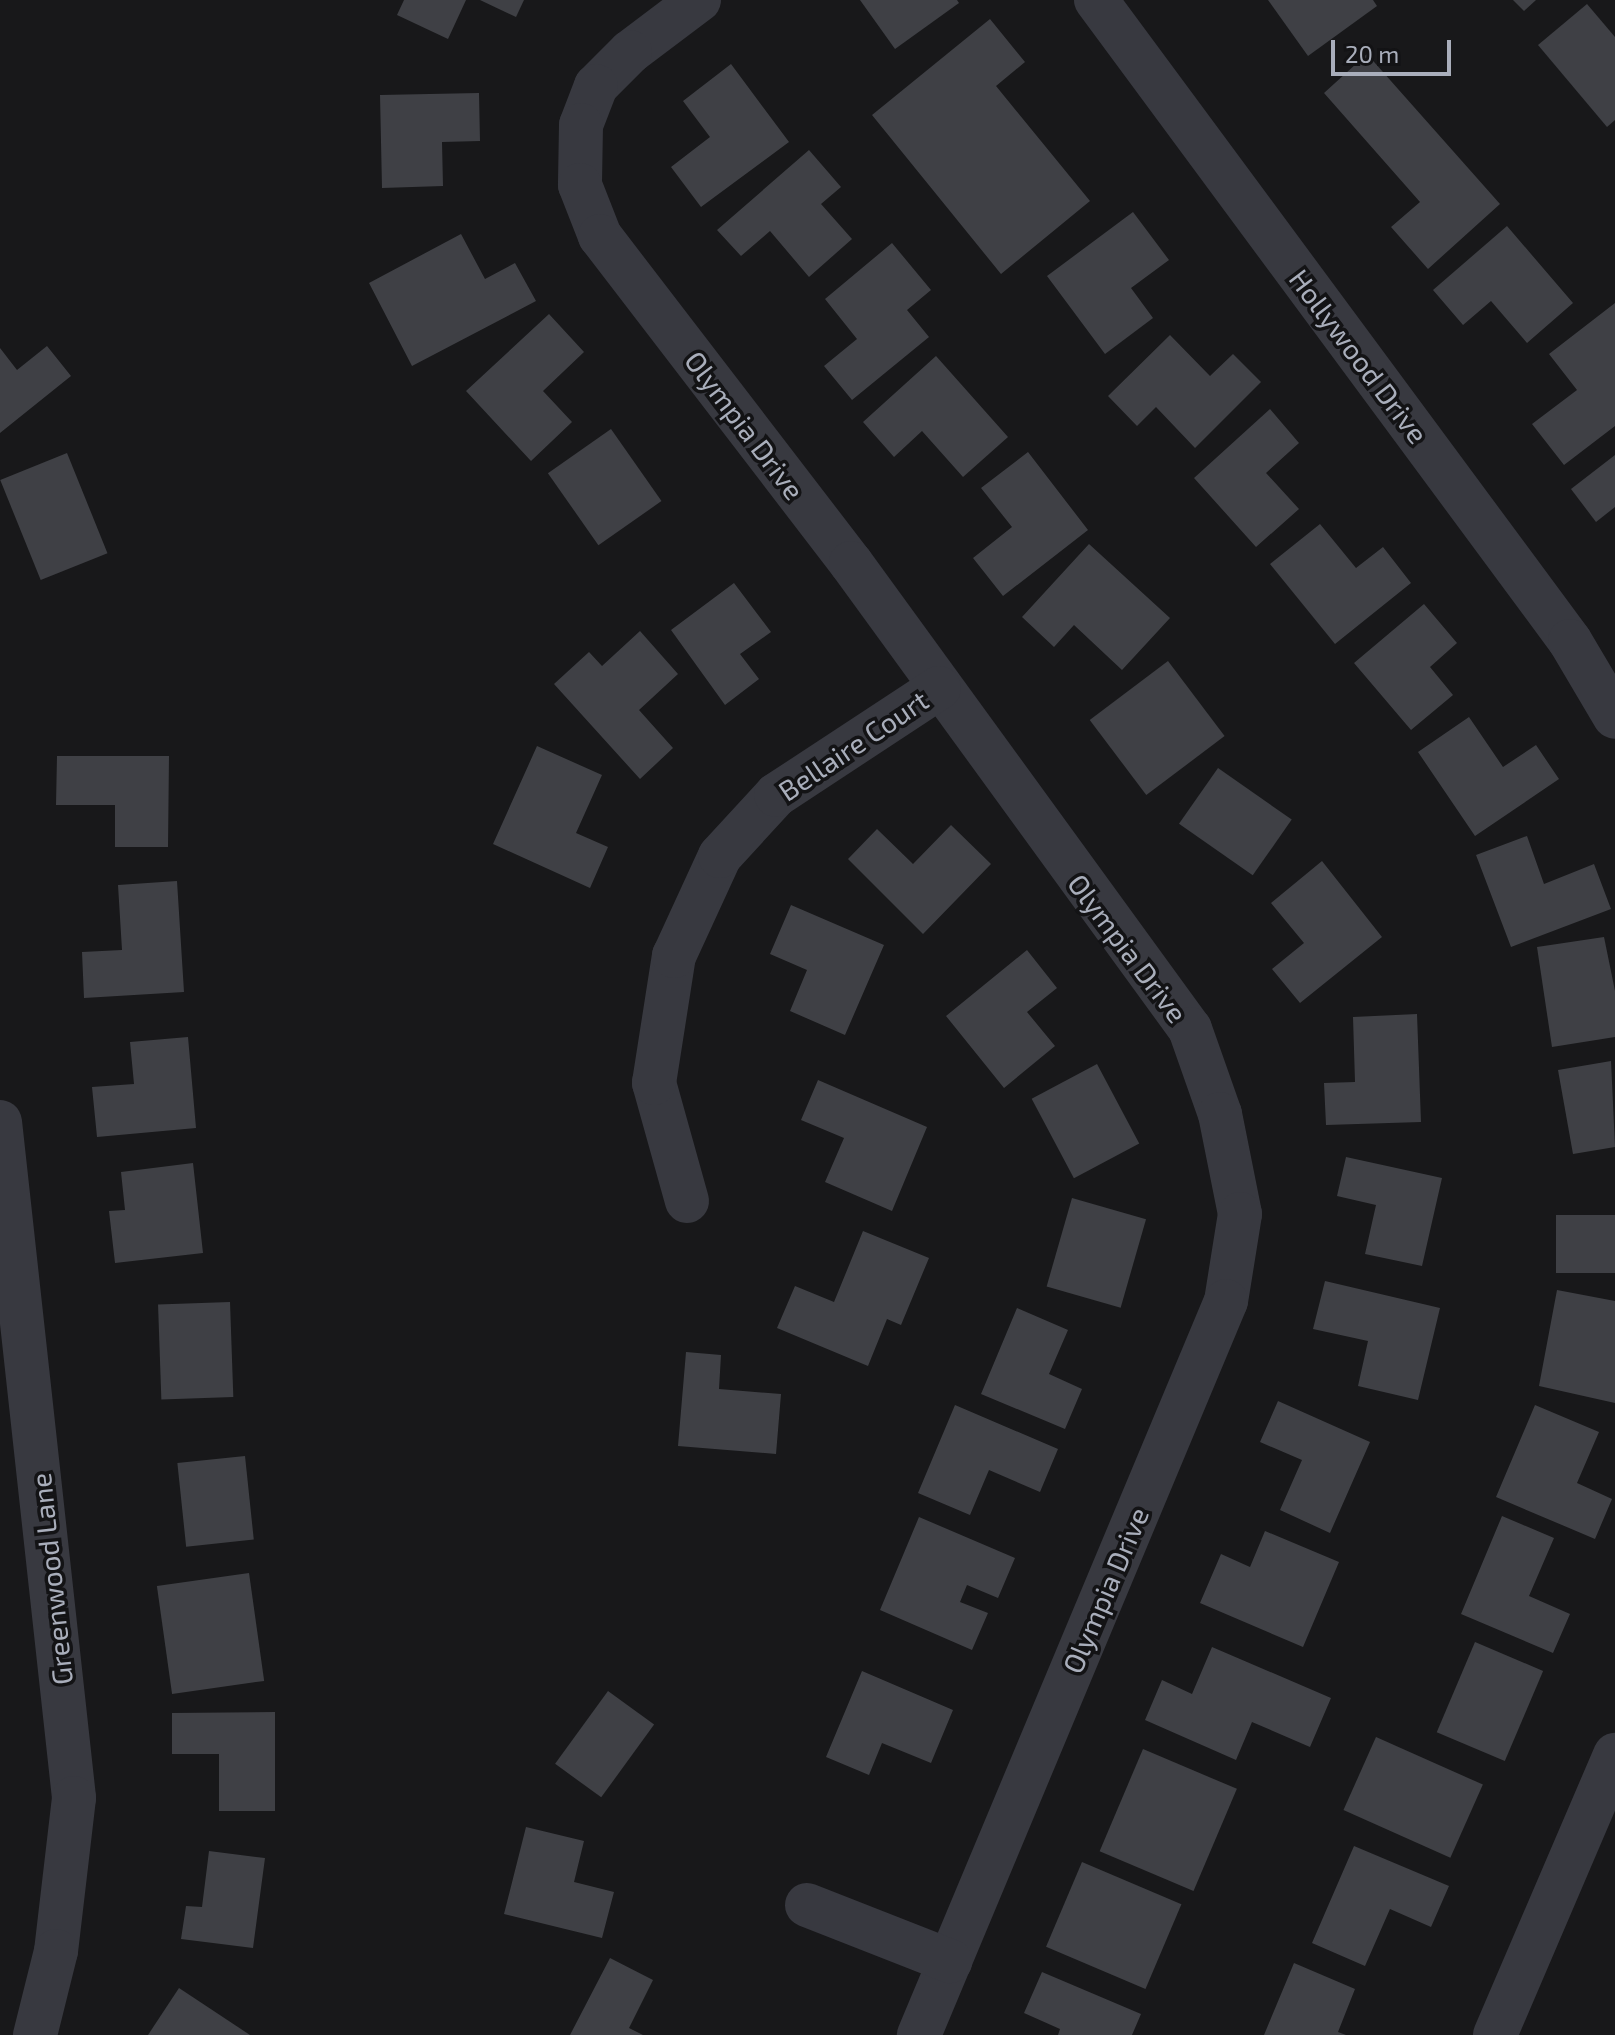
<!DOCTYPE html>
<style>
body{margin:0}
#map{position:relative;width:1615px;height:2035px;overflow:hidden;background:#18181a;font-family:"Exo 2",sans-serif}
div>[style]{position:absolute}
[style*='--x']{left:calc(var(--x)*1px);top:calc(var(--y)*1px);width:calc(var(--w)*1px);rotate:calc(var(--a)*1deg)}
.building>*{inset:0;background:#3f4045;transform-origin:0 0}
.minor>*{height:44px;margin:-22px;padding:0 22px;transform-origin:22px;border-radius:22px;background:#383940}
span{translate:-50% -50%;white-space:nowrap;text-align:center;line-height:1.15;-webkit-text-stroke:7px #131315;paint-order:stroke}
.street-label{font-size:28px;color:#a9aebb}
.scale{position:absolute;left:1331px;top:40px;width:120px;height:36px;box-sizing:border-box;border:4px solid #a9aebb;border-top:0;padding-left:10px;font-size:24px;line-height:28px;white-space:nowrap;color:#a9aebb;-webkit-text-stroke:6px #131315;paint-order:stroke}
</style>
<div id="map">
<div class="building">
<i style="clip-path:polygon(404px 0,466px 0,448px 39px,397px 15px)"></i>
<i style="clip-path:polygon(480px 0,524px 0,516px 17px)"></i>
<i style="clip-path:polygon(860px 0,957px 0,959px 3px,895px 49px)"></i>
<i style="clip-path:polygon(1268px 0,1373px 0,1377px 6px,1308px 56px)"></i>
<i style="clip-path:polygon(1513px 0,1536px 0,1524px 11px)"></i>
<i style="clip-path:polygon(1587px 4px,1615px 37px,1615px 120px,1607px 127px,1538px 45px)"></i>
<i style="clip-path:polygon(990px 19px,1025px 62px,996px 86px,1090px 201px,1001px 274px,872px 115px)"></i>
<i style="clip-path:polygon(1367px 54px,1500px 204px,1428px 269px,1391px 227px,1420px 202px,1324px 93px)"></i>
<i style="clip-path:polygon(731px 64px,789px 142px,701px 207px,671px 167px,710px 137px,683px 101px)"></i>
<i style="clip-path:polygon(479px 93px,480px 141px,442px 142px,443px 186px,382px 188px,380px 95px)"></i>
<i style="clip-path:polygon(809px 150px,841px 187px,821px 204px,852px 239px,809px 277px,770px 231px,741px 256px,717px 230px)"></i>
<i style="clip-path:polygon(1133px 212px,1169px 260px,1131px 288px,1153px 318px,1105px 354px,1047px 276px)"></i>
<i style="clip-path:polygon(1507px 226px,1573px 303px,1527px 343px,1491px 301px,1463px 325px,1433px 290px)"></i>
<i style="clip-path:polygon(461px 234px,485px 279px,515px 263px,536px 301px,412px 366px,369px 283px)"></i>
<i style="clip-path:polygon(892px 243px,931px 290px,907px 310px,929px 337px,852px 400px,824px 366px,857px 339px,825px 299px)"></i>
<i style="clip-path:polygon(1615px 303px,1615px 426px,1564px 465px,1532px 424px,1577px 390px,1549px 354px)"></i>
<i style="clip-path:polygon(549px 314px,584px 352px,543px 391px,572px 422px,531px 461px,466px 391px)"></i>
<i style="clip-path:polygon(1170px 335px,1210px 376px,1233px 354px,1261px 382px,1195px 448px,1156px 407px,1137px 426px,1108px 396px)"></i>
<i style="clip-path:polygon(47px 346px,71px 376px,0 433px,0 348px,17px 370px)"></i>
<i style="clip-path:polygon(936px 356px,1008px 437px,963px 477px,922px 431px,894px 457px,863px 422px)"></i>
<i style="clip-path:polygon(1270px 409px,1299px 443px,1266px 473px,1299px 509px,1256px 547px,1194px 478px)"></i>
<i style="left:611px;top:429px;width:88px;height:77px;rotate:55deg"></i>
<i style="clip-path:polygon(1028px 452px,1088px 530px,1003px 596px,973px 558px,1012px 527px,981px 488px)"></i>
<i style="left:67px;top:453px;width:108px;height:72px;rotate:68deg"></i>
<i style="clip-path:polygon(1615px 455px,1615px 507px,1596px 522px,1571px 489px)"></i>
<i style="clip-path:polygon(1320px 524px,1356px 568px,1383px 547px,1411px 583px,1335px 644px,1270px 564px)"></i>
<i style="clip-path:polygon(1089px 544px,1170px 618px,1122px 670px,1074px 625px,1054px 647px,1022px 617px)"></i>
<i style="clip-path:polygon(734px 583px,771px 632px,740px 654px,759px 679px,725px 705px,671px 630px)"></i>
<i style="clip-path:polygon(1424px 604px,1457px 643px,1430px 667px,1453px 695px,1411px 730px,1354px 663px)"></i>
<i style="clip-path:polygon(640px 631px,678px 674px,639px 710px,673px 748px,640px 779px,554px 684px,589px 652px,602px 666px)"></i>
<i style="left:1168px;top:661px;width:94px;height:98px;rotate:53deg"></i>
<i style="clip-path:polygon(1469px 717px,1503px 767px,1536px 745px,1559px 779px,1475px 836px,1418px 752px)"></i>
<i style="clip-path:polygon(537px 746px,602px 775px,576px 833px,608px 847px,590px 888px,493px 844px)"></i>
<i style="clip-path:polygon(57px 756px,169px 756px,168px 847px,115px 847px,115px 805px,56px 805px)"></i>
<i style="left:1218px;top:768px;width:90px;height:68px;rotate:35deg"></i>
<i style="clip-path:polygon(951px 825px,991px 864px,923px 934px,848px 859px,877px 829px,913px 864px)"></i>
<i style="clip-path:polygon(1527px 836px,1544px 884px,1594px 864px,1611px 909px,1511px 947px,1476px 855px)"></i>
<i style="clip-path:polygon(1322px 861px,1382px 937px,1300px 1003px,1272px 969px,1304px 943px,1271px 903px)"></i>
<i style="clip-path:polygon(177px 881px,184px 992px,84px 998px,82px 952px,122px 950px,118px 885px)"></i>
<i style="clip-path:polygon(791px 905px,884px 945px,845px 1035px,790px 1011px,807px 970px,770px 954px)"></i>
<i style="clip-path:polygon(1604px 937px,1615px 991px,1615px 1037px,1552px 1047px,1537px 947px)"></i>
<i style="clip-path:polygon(1027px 950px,1057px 988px,1027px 1012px,1055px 1046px,1004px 1088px,946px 1016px)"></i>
<i style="clip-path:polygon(1417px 1014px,1421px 1122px,1326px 1125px,1324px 1083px,1355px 1082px,1353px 1017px)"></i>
<i style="clip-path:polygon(188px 1037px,196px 1128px,97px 1137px,92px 1087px,134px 1084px,130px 1042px)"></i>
<i style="clip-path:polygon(1611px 1061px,1615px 1147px,1573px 1154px,1558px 1070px)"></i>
<i style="left:1097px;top:1064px;width:90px;height:74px;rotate:62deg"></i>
<i style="clip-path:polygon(818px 1080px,927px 1127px,892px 1211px,825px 1182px,844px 1138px,801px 1120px)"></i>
<i style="clip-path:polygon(1346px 1157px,1442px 1178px,1422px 1266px,1365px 1254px,1376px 1205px,1337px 1196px)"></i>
<i style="clip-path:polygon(193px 1163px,203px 1253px,115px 1263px,109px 1211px,125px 1210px,121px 1172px)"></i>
<i style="left:1072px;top:1198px;width:77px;height:92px;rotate:16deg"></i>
<i style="left:1615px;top:1215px;width:58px;height:59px;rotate:90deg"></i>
<i style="clip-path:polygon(863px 1231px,929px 1258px,901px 1325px,887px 1319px,868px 1366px,777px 1328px,795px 1286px,834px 1302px)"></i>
<i style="clip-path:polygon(1325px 1281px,1440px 1308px,1418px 1400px,1358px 1386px,1368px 1341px,1313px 1329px)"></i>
<i style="clip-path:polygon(1557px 1290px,1615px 1301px,1615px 1403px,1539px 1386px)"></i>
<i style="left:230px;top:1302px;width:95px;height:72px;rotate:88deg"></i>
<i style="clip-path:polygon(1017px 1308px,1068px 1330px,1049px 1374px,1082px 1389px,1065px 1429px,981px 1394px)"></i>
<i style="clip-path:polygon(686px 1352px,721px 1355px,719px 1389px,781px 1394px,776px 1454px,678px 1446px)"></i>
<i style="clip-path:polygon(1278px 1401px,1370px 1442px,1330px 1533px,1280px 1510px,1302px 1460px,1260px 1442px)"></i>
<i style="clip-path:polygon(955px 1405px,1058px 1449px,1040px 1492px,989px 1470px,970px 1515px,918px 1493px)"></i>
<i style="clip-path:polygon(1535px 1405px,1599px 1432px,1577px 1483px,1612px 1499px,1595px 1539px,1496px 1497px)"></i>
<i style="left:245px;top:1456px;width:84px;height:68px;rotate:84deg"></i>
<i style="clip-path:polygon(1502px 1516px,1554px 1538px,1529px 1596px,1570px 1614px,1553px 1653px,1461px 1614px)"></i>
<i style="clip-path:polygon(919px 1517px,1015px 1558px,998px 1598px,967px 1585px,960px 1602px,988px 1613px,972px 1650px,880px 1610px)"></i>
<i style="clip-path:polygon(1265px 1531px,1339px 1562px,1303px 1647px,1200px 1603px,1221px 1554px,1250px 1567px)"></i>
<i style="left:249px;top:1573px;width:109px;height:93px;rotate:82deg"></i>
<i style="left:1475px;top:1642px;width:74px;height:98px;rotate:23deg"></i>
<i style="clip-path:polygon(1212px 1647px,1331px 1698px,1310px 1747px,1252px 1722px,1236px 1760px,1145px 1720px,1162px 1680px,1192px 1694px)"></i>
<i style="clip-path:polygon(862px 1671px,953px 1710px,931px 1763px,882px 1743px,869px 1775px,826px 1757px)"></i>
<i style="left:608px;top:1691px;width:57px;height:90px;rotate:36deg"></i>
<i style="clip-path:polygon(275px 1712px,275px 1811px,219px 1811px,219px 1754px,172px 1754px,172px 1713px)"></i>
<i style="left:1376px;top:1737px;width:117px;height:80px;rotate:24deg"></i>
<i style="left:1143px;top:1749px;width:102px;height:111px;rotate:23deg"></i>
<i style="clip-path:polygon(526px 1827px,584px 1841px,574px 1882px,614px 1892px,602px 1938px,504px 1914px)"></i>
<i style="clip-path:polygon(1354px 1846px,1449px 1886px,1431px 1927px,1390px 1909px,1365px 1966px,1312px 1943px)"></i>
<i style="clip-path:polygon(209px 1851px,265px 1858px,253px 1948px,181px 1939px,186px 1906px,202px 1907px)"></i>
<i style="left:1082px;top:1862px;width:108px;height:92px;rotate:23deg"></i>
<i style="clip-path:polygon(610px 1958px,653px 1980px,629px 2028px,643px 2035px,570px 2035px)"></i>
<i style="clip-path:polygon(1294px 1963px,1355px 1989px,1338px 2032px,1346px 2035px,1264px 2035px)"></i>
<i style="clip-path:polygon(1042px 1972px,1141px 2014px,1132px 2035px,1058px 2035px,1060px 2029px,1024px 2013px)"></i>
<i style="clip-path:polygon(179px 1988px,250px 2035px,148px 2035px)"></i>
</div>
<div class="minor">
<i style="--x:699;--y:0;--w:86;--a:143"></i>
<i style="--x:630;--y:52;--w:48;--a:135"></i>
<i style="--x:596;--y:86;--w:42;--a:111"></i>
<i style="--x:581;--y:125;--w:60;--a:91"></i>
<i style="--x:580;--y:185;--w:55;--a:68.6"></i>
<i style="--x:600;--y:236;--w:412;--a:52.5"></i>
<i style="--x:851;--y:563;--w:576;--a:53.97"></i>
<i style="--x:1190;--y:1029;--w:90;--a:70.6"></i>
<i style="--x:1220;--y:1114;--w:102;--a:78.7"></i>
<i style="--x:1240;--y:1214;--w:88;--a:99.1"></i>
<i style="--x:1226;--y:1301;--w:796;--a:112.7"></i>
<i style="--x:1096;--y:0;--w:797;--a:53.52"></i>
<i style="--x:1570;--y:641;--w:88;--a:59.4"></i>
<i style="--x:0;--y:1122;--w:680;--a:83.75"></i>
<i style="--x:74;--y:1798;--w:154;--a:96.7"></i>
<i style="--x:56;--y:1951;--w:87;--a:104"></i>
<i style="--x:687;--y:1201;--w:123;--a:-105.6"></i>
<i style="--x:654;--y:1083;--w:129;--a:-81.1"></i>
<i style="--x:674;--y:956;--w:110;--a:-65.3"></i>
<i style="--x:720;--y:856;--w:83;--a:-47.4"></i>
<i style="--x:776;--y:795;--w:195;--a:-33.3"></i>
<i style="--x:807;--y:1905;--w:154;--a:21.4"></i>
<i style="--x:1495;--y:2035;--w:305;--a:-66.8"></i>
</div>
<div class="street-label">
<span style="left:1359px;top:356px;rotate:53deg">Hollywood Drive</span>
<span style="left:745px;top:425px;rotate:53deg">Olympia Drive</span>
<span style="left:853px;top:745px;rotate:-34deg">Bellaire Court</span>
<span style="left:1128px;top:948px;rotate:53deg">Olympia Drive</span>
<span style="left:51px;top:1579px;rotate:-96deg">Greenwood Lane</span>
<span style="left:1105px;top:1590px;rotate:-67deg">Olympia Drive</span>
</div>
<div class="scale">20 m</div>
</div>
